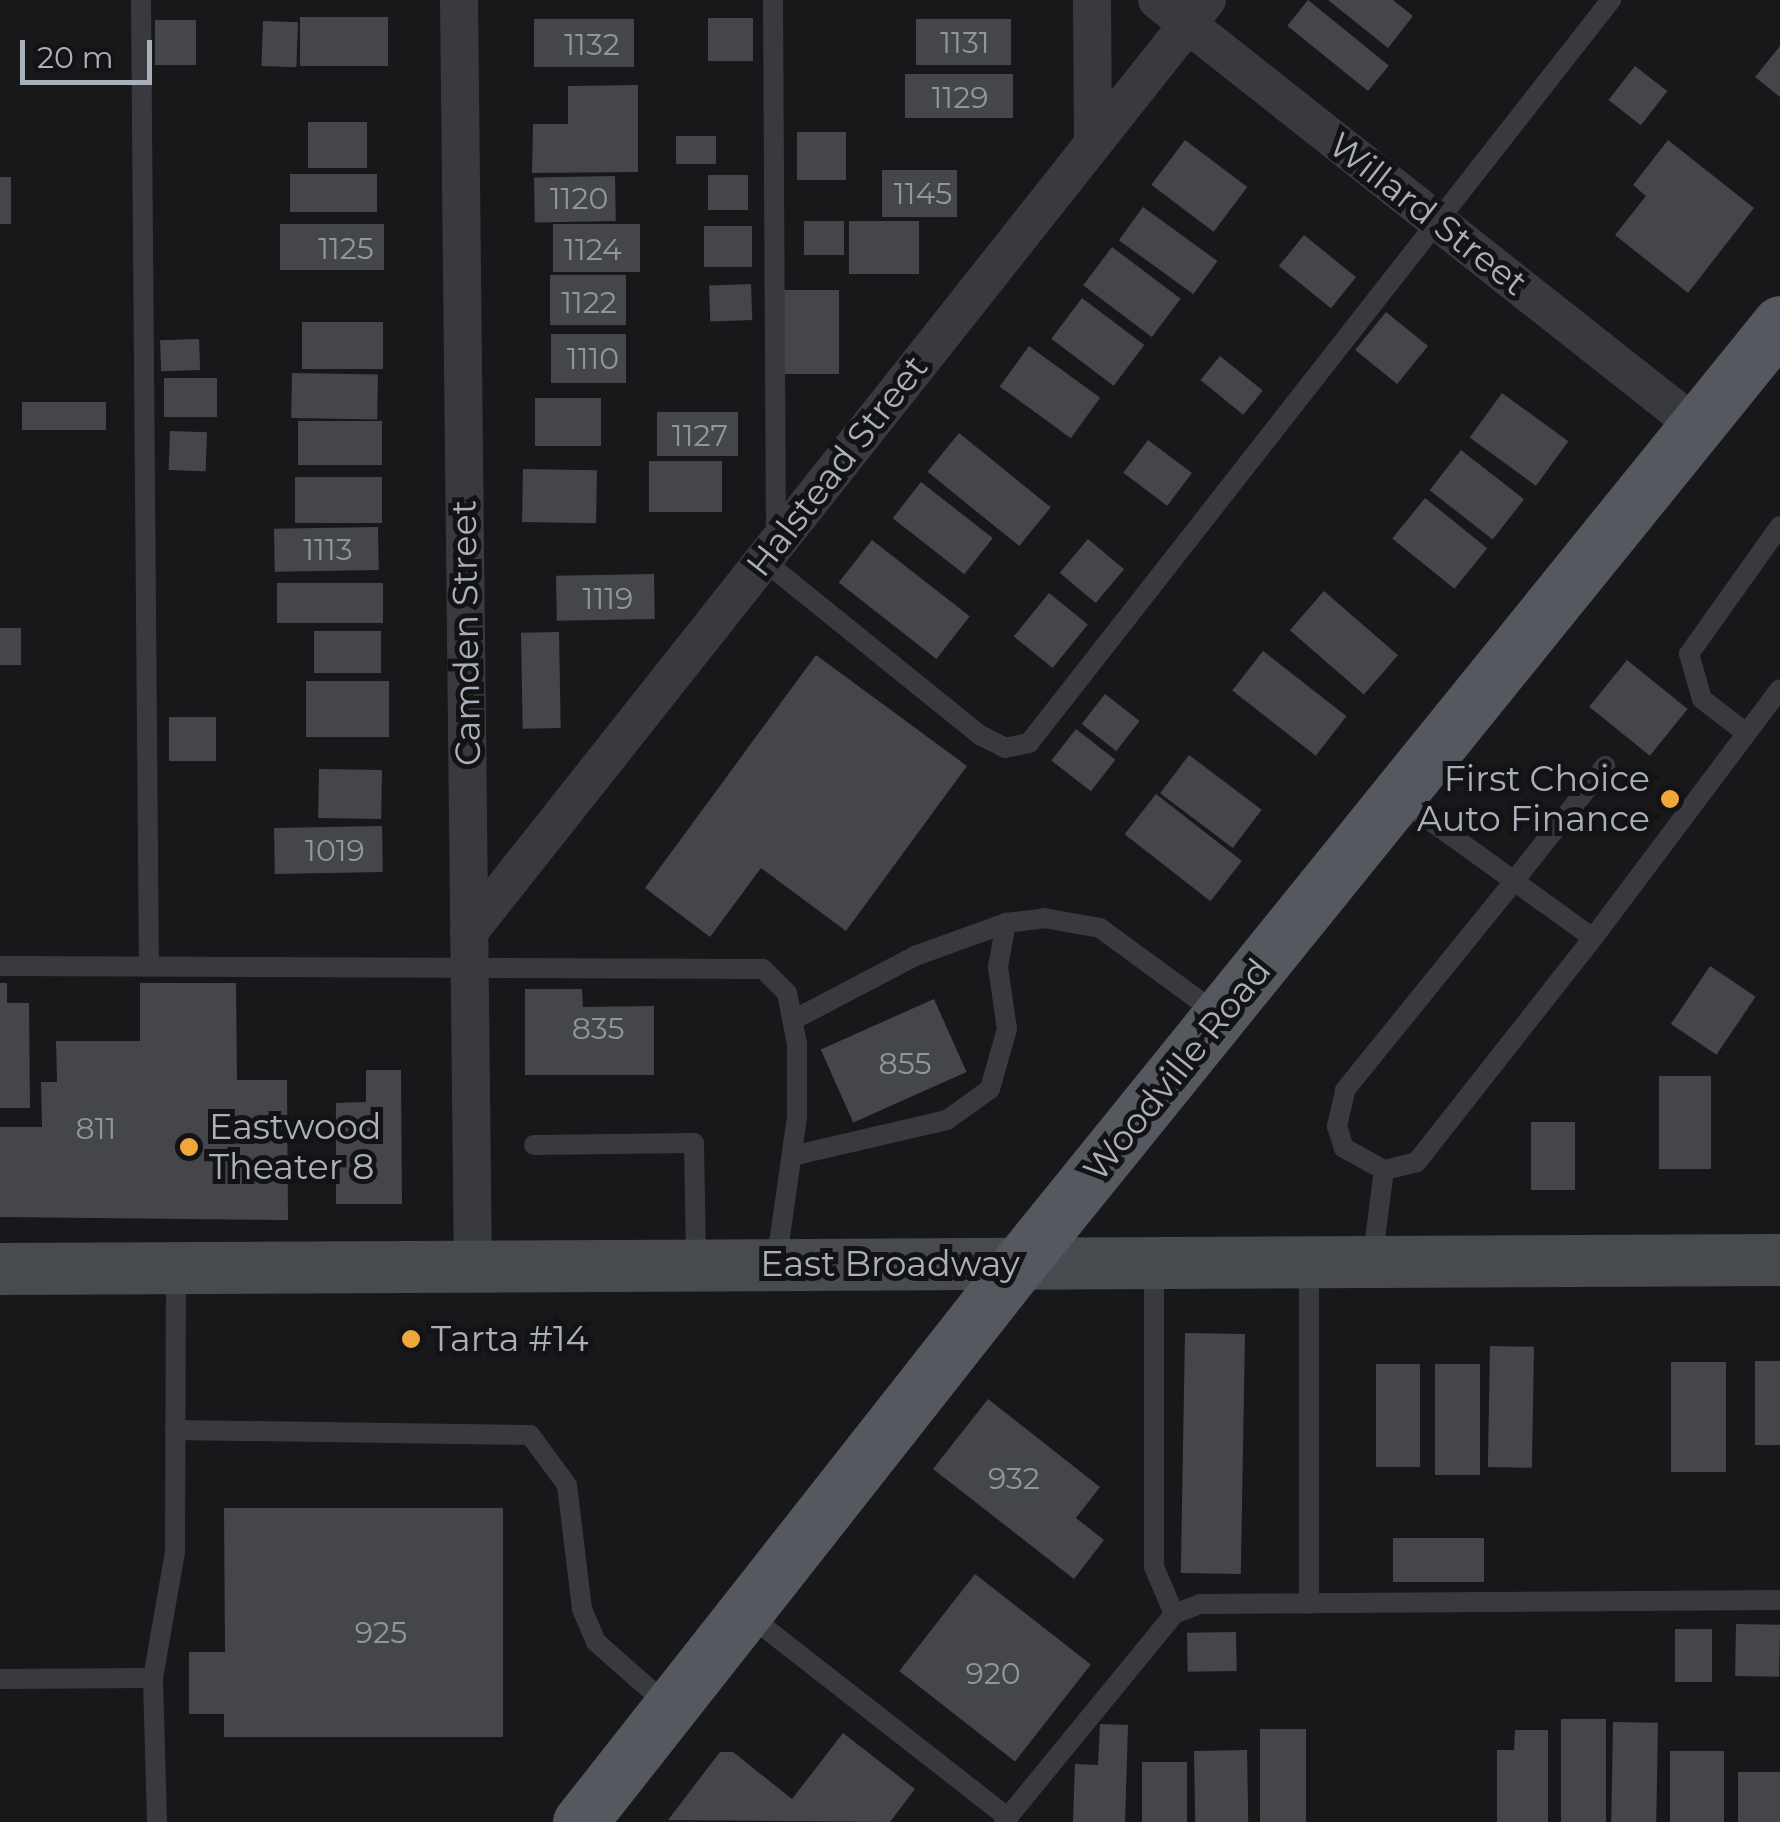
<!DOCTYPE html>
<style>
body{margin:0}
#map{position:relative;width:1780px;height:1822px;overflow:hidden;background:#18181a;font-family:Montserrat,sans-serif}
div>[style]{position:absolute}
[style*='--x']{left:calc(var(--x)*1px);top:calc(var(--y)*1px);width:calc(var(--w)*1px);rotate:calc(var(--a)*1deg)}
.building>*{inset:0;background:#44464a;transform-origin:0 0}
.lane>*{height:20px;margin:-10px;padding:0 10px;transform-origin:10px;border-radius:10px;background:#393a3f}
.street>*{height:38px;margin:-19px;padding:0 19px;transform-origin:19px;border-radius:19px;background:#393a3f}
.secondary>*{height:52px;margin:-26px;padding:0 26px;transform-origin:26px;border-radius:26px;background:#474a4f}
.primary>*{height:55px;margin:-27.5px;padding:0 27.5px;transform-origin:27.5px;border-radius:27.5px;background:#55585e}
.dots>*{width:28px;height:28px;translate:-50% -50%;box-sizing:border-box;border:5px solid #131315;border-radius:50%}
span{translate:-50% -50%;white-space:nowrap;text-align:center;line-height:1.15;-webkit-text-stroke:10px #131315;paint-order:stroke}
.number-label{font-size:30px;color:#90969e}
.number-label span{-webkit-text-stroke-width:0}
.street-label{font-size:35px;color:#aab0ba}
.poi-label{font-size:35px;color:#aab0ba}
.right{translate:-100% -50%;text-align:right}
.left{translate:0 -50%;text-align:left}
.scale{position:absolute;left:20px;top:40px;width:132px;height:45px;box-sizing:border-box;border:5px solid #aab0ba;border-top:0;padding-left:12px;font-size:30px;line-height:35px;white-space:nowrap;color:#aab0ba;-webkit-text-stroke:8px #131315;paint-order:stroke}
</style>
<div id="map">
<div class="building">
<i style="left:1308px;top:0;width:104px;height:33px;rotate:39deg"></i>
<i style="clip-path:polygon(1328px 0,1393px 0,1413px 16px,1388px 48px)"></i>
<i style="left:300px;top:17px;width:88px;height:49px"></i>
<i style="left:708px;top:18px;width:45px;height:43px"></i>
<i style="left:534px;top:19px;width:100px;height:48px"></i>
<i style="left:916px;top:19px;width:95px;height:46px"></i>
<i style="left:155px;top:20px;width:41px;height:45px"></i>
<i style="left:263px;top:21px;width:35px;height:45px;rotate:2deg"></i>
<i style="clip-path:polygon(1780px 46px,1780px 97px,1755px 77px)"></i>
<i style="left:1635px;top:66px;width:41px;height:43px;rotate:38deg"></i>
<i style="left:1013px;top:74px;width:44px;height:108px;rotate:90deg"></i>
<i style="clip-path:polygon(638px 85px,638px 172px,532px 173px,533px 124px,568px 124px,568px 86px)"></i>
<i style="left:308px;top:122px;width:59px;height:46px"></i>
<i style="left:797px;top:132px;width:49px;height:48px"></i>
<i style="left:716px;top:136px;width:28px;height:40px;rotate:90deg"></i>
<i style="left:1185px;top:140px;width:78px;height:56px;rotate:37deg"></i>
<i style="clip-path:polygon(1668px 140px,1754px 208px,1688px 293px,1615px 235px,1646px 196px,1633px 185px)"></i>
<i style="left:882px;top:170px;width:75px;height:47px"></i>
<i style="left:290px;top:174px;width:87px;height:38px"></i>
<i style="left:748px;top:175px;width:35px;height:40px;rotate:90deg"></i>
<i style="left:615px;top:176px;width:45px;height:81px;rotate:89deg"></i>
<i style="left:0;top:177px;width:11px;height:47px"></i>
<i style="left:1143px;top:207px;width:92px;height:41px;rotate:36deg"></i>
<i style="left:804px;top:221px;width:40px;height:34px"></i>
<i style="left:849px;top:221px;width:70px;height:53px"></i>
<i style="left:280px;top:224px;width:104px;height:46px"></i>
<i style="left:553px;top:224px;width:87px;height:48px"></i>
<i style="left:704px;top:226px;width:48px;height:41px"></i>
<i style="left:1304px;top:235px;width:67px;height:40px;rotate:39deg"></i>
<i style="left:1112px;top:247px;width:86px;height:48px;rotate:37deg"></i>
<i style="left:550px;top:275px;width:76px;height:50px"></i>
<i style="left:751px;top:284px;width:36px;height:42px;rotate:88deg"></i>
<i style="left:839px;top:290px;width:84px;height:55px;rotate:90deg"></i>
<i style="left:1082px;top:298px;width:78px;height:51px;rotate:37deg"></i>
<i style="left:1386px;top:312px;width:54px;height:49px;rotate:39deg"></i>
<i style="left:302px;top:322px;width:81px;height:47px"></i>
<i style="left:551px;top:334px;width:75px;height:49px"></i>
<i style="left:199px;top:339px;width:31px;height:39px;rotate:88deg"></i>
<i style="left:1029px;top:346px;width:88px;height:50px;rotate:36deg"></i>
<i style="left:1220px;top:356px;width:55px;height:31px;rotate:39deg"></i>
<i style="left:292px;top:373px;width:86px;height:45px;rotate:1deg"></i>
<i style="left:217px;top:378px;width:39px;height:53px;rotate:90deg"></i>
<i style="left:1502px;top:393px;width:82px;height:55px;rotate:36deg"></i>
<i style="left:535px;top:398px;width:66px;height:48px"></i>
<i style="left:106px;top:402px;width:28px;height:84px;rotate:90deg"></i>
<i style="left:657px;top:412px;width:81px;height:44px"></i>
<i style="left:382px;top:421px;width:44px;height:84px;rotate:90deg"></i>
<i style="left:170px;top:431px;width:37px;height:39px;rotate:2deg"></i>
<i style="left:959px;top:433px;width:118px;height:50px;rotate:39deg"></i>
<i style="left:1148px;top:440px;width:55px;height:41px;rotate:37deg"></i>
<i style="left:1461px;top:450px;width:80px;height:51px;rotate:38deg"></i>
<i style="left:649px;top:461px;width:73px;height:51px"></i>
<i style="left:523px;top:469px;width:74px;height:53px;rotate:1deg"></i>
<i style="left:295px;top:477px;width:87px;height:46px"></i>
<i style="left:921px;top:482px;width:91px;height:46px;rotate:38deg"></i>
<i style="left:1425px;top:498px;width:80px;height:52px;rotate:39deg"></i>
<i style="left:378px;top:527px;width:43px;height:104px;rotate:89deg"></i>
<i style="left:1088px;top:539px;width:47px;height:44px;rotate:40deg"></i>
<i style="left:872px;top:540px;width:124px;height:54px;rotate:38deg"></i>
<i style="left:654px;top:574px;width:45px;height:98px;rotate:89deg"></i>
<i style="left:277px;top:583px;width:106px;height:40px"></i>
<i style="left:1324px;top:591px;width:98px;height:52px;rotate:41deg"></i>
<i style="left:1049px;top:593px;width:50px;height:56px;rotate:39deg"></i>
<i style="left:0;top:628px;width:21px;height:37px"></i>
<i style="left:314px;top:631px;width:67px;height:42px"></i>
<i style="left:559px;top:632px;width:96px;height:38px;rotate:89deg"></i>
<i style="left:1263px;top:651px;width:106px;height:50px;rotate:38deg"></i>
<i style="clip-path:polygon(816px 655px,967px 766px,846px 931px,761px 868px,710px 937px,645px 888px)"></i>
<i style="left:1627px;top:660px;width:78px;height:60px;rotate:39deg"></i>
<i style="left:306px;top:681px;width:83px;height:56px"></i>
<i style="left:1105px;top:694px;width:44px;height:38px;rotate:38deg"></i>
<i style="left:169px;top:717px;width:47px;height:44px"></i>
<i style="left:1076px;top:729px;width:50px;height:40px;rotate:38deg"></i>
<i style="left:1189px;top:755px;width:91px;height:48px;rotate:37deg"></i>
<i style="left:319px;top:769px;width:63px;height:49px;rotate:1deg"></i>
<i style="left:1156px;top:794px;width:109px;height:51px;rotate:38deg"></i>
<i style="left:382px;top:826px;width:46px;height:108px;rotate:89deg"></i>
<i style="left:1710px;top:966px;width:55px;height:70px;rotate:34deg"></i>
<i style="clip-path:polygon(0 983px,7px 983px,7px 1003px,29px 1003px,30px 1108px,0 1108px)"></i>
<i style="clip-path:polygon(140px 983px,236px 983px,237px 1080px,287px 1080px,288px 1220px,0 1217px,0 1127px,42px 1127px,41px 1082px,57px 1082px,56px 1041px,140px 1041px)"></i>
<i style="clip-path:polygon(525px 989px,582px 989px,583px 1007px,654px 1006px,654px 1075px,525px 1075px)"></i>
<i style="left:934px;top:999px;width:80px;height:124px;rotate:66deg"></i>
<i style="clip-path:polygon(366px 1070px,401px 1070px,402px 1204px,336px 1204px,336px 1103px,366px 1102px)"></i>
<i style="left:1659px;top:1076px;width:52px;height:93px"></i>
<i style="left:1575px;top:1122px;width:68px;height:44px;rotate:90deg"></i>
<i style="left:1185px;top:1333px;width:60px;height:240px;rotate:1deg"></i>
<i style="left:1490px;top:1346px;width:44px;height:121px;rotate:1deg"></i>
<i style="left:1780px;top:1361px;width:84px;height:25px;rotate:90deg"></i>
<i style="left:1671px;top:1362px;width:55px;height:110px"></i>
<i style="left:1376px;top:1364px;width:44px;height:103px"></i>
<i style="left:1435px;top:1364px;width:45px;height:111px"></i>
<i style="clip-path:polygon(988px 1399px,1100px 1487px,1076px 1518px,1104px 1540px,1074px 1579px,933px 1469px)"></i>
<i style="clip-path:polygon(224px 1508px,503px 1508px,503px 1737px,224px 1737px,224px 1714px,189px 1714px,189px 1652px,225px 1652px)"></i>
<i style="left:1393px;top:1538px;width:91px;height:44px"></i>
<i style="left:975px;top:1574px;width:147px;height:123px;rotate:38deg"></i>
<i style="left:1736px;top:1624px;width:44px;height:52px;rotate:1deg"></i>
<i style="left:1675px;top:1629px;width:37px;height:53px"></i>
<i style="left:1236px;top:1632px;width:39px;height:49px;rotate:89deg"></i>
<i style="left:1561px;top:1719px;width:45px;height:103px"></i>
<i style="left:1613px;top:1722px;width:45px;height:100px;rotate:1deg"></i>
<i style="clip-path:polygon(1100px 1724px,1128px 1725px,1125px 1822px,1073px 1822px,1075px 1764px,1098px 1765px)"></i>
<i style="left:1260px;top:1729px;width:46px;height:93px"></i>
<i style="clip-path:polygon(1515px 1730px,1548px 1730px,1548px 1822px,1497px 1822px,1497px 1750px,1514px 1750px)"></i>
<i style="clip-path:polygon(843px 1733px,915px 1789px,890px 1822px,668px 1820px,720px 1752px,733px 1752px,792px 1799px)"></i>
<i style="left:1247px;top:1750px;width:72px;height:53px;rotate:89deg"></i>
<i style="left:1670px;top:1751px;width:54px;height:71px"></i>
<i style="left:1142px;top:1762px;width:45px;height:60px"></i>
<i style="left:1780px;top:1772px;width:50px;height:42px;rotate:90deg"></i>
</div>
<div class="lane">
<i style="--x:141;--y:0;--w:965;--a:89.53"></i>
<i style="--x:773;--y:0;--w:538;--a:89.68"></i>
<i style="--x:763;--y:560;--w:279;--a:38.9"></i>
<i style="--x:980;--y:735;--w:28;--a:27"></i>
<i style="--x:1005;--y:748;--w:25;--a:-12"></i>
<i style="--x:1029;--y:743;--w:944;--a:-51.93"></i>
<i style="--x:1746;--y:733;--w:56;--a:-142.3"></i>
<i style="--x:1702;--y:699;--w:47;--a:-106.1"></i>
<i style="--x:1689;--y:654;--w:157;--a:-54.6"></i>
<i style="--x:1400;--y:799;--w:140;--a:35.7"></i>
<i style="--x:1514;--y:881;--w:97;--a:35.8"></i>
<i style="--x:1593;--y:938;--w:285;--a:128.2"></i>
<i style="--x:1417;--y:1162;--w:34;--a:166"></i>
<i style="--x:1384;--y:1170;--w:46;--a:-151.2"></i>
<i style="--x:1344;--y:1148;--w:23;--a:-108"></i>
<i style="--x:1337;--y:1126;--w:37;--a:-77"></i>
<i style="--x:1345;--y:1090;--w:269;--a:-51"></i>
<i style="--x:1514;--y:881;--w:147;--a:-51.6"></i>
<i style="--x:1593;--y:938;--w:311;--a:-53.1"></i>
<i style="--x:0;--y:966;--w:763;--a:0.23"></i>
<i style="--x:763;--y:969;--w:34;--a:45"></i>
<i style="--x:787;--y:993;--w:52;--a:78.9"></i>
<i style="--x:797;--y:1044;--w:73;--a:90"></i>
<i style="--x:797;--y:1117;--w:149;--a:98.1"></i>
<i style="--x:795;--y:1019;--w:136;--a:-27.7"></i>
<i style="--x:915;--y:956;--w:97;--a:-19.9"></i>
<i style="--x:1006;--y:923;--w:38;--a:-7"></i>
<i style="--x:1044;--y:918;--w:57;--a:10.1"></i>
<i style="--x:1100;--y:928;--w:147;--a:36.2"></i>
<i style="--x:534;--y:1145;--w:160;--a:-0.7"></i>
<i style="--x:694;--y:1143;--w:120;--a:89"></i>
<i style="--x:792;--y:1156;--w:159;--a:-13.1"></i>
<i style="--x:947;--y:1120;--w:53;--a:-35.8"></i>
<i style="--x:990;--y:1089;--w:62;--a:-74.2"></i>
<i style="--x:1007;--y:1029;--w:63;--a:-98.3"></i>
<i style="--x:998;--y:967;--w:45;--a:-79.7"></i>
<i style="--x:1372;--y:1262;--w:93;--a:-82.6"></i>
<i style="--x:1309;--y:1264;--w:340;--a:90"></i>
<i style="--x:1154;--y:1265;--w:302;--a:90"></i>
<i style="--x:1154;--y:1567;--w:51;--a:66.9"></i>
<i style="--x:175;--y:1430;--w:355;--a:0.8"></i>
<i style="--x:530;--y:1435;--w:62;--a:53.5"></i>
<i style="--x:567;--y:1485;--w:125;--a:83.1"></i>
<i style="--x:582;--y:1609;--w:36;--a:67"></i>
<i style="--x:596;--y:1642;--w:98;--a:41.3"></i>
<i style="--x:746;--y:1613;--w:333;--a:38"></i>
<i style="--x:0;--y:1679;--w:153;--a:-0.4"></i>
<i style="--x:157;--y:1822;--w:144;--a:-91.6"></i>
<i style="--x:153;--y:1678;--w:128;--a:-80.1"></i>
<i style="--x:175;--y:1552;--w:282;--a:-89.8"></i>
<i style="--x:1004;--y:1822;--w:269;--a:-50.7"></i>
<i style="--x:1174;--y:1614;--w:28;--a:-21"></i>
<i style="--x:1200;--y:1604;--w:580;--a:-0.4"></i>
</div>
<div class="street">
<i style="--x:459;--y:0;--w:1266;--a:89.37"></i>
<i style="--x:1092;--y:0;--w:142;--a:89.6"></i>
<i style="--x:1157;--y:0;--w:691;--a:38.3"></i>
<i style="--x:469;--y:932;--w:1189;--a:-51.63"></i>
</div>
<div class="secondary">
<i style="--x:0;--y:1269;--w:1780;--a:-0.29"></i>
</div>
<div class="primary">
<i style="--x:580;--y:1822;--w:710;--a:-51.81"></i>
<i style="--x:1019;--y:1264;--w:1210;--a:-51.04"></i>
</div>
<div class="dots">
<i style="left:1670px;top:799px;background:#f0a73a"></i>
<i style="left:189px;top:1147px;background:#f0a73a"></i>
<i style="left:411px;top:1339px;background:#f0a73a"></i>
</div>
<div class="number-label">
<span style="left:965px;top:43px">1131</span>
<span style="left:592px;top:45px">1132</span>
<span style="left:960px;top:98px">1129</span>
<span style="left:923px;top:194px">1145</span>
<span style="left:579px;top:199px">1120</span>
<span style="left:346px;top:249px">1125</span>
<span style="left:593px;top:250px">1124</span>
<span style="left:589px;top:303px">1122</span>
<span style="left:593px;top:359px">1110</span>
<span style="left:700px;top:436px">1127</span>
<span style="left:328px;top:550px">1113</span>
<span style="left:608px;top:599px">1119</span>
<span style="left:335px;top:851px">1019</span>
<span style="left:598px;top:1029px">835</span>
<span style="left:905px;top:1064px">855</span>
<span style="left:96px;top:1129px">811</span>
<span style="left:1014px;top:1479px">932</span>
<span style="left:381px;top:1633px">925</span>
<span style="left:993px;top:1674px">920</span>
</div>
<div class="street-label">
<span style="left:1428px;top:214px;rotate:38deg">Willard Street</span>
<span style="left:837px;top:466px;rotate:-52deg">Halstead Street</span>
<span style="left:466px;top:633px;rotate:-91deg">Camden Street</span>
<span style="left:1177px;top:1070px;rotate:-51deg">Woodville Road</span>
<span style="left:890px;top:1264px">East Broadway</span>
</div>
<div class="poi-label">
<span class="right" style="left:1650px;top:799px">First Choice<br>Auto Finance</span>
<span class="left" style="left:209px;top:1147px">Eastwood<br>Theater 8</span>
<span class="left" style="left:431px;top:1339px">Tarta #14</span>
</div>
<div class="scale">20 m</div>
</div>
